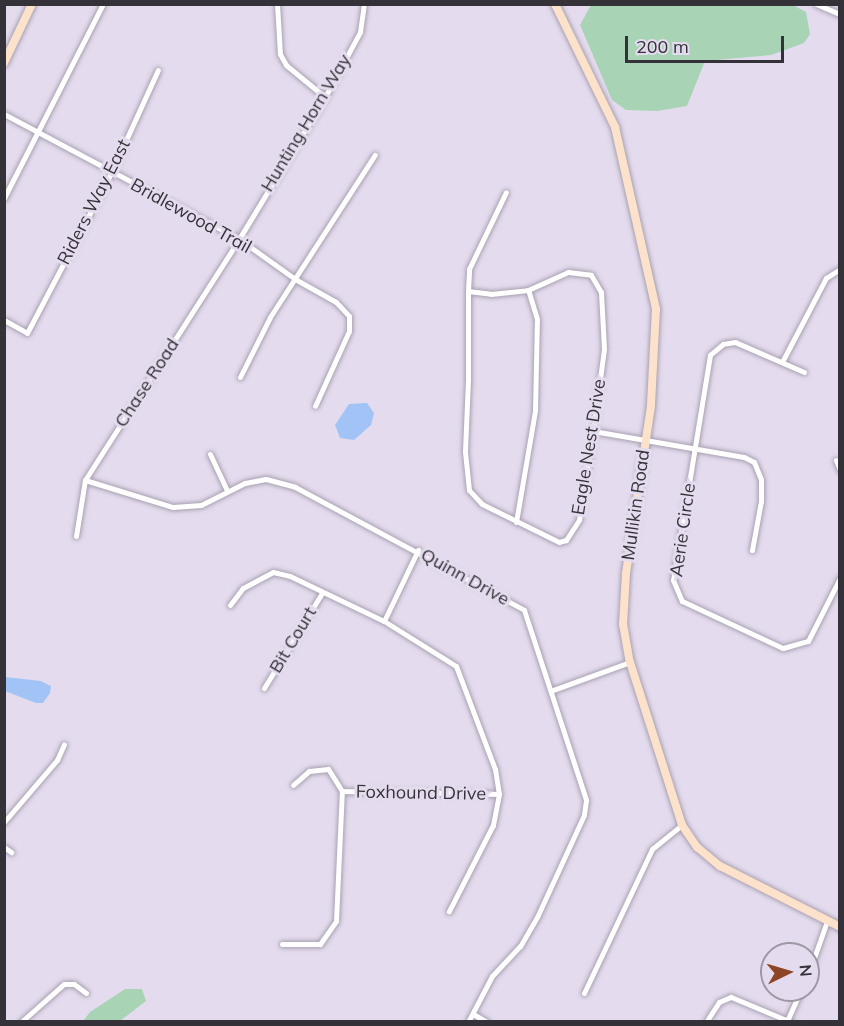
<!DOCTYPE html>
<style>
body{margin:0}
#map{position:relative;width:844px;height:1026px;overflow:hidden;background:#e4dcee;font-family:Mulish,sans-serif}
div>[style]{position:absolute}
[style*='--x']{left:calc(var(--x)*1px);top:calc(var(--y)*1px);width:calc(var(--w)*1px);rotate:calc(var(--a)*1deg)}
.green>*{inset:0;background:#a8d4b5}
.water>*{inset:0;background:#a1c3f6}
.roads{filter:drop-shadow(0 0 2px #a9a1b2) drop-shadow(0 0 2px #a9a1b2)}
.street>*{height:5px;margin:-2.5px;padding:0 2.5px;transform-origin:2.5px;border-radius:2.5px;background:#fff}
.secondary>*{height:8px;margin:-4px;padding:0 4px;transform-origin:4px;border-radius:4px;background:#fde2cb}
span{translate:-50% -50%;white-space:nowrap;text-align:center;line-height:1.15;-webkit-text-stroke:6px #e4dcee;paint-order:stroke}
.street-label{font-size:18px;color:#343138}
.frame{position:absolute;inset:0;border:6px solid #343138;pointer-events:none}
.north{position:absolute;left:760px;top:942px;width:60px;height:60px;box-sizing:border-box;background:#e4dcee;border:2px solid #9e98a5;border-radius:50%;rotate:85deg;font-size:16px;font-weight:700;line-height:24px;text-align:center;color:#343138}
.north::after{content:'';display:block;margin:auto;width:21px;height:27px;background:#8d4525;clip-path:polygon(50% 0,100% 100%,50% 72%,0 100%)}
.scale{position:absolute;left:625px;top:36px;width:159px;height:27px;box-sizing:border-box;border:3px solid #343138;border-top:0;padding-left:8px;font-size:18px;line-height:21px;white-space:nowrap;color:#343138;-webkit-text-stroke:4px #e4dcee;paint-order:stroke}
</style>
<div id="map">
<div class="green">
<i style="clip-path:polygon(791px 4px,806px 12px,810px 34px,804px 43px,771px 55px,705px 61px,687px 106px,657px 111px,626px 110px,612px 100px,580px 25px,591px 5px)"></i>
<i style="clip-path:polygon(125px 989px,142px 989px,146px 1001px,120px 1021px,83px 1021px,90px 1012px)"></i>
</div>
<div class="water">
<i style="clip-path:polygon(367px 403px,374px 413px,371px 425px,354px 440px,340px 438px,335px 425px,349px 404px)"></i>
<i style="clip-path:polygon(5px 677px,41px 681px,51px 686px,50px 693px,43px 703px,36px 703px,5px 691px)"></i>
</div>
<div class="roads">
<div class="street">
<i style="--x:277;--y:4;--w:50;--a:86.6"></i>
<i style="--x:280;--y:54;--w:13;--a:61"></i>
<i style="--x:286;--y:65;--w:50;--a:39.4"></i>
<i style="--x:816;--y:4;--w:26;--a:23"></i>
<i style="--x:4;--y:114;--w:266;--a:28"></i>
<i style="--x:239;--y:239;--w:69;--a:35.5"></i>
<i style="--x:295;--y:279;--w:47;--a:29.3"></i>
<i style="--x:336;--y:302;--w:19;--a:47"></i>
<i style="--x:349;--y:316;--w:15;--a:90"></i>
<i style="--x:349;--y:331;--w:82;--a:114.4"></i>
<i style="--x:4;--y:198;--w:218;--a:-63"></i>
<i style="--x:468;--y:291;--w:23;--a:7"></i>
<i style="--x:491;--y:294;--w:37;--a:-6"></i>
<i style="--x:528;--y:290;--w:44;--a:-24.2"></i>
<i style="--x:568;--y:272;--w:23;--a:7"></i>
<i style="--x:591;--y:275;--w:20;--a:60"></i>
<i style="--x:601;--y:292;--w:57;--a:87"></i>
<i style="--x:604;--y:349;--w:83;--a:97.6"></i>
<i style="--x:593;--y:431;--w:90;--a:98.9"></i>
<i style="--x:579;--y:520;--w:24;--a:123"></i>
<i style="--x:566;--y:540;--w:7;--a:164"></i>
<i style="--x:559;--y:542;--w:86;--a:-153.7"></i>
<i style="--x:482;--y:504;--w:19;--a:-133"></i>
<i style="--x:469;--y:490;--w:39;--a:-96"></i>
<i style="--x:465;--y:451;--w:72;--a:-87.6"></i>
<i style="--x:468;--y:379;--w:88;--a:-90"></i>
<i style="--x:468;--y:291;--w:22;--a:-87"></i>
<i style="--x:469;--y:269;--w:85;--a:-64.3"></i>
<i style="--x:4;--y:320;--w:26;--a:29"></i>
<i style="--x:27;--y:333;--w:181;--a:-62.3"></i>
<i style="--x:111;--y:173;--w:113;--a:-65.5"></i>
<i style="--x:782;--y:362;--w:95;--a:-62.4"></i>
<i style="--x:826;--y:278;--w:17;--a:-33"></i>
<i style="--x:804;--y:372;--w:75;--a:-156.5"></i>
<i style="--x:735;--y:342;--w:12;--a:171"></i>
<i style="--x:723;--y:344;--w:17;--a:140"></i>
<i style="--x:710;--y:355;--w:228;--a:99.3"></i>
<i style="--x:673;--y:580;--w:23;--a:67"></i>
<i style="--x:682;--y:601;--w:111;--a:25"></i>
<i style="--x:783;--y:648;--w:26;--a:-16"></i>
<i style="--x:808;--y:641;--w:71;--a:-63.1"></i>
<i style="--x:240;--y:377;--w:67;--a:-63.4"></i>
<i style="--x:270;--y:317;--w:193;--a:-57.1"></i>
<i style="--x:593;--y:431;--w:153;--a:9.8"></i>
<i style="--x:744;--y:457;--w:11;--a:27"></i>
<i style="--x:754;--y:462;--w:18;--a:68"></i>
<i style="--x:761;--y:479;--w:22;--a:90"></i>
<i style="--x:761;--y:501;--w:50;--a:100.4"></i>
<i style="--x:210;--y:454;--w:40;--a:65"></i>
<i style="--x:836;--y:460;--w:11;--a:68"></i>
<i style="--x:85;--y:480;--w:92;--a:17.1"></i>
<i style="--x:173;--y:507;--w:28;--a:-4"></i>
<i style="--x:201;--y:505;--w:49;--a:-26.6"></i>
<i style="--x:245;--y:483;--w:21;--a:-11"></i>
<i style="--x:266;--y:479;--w:30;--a:15"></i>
<i style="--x:295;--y:487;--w:260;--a:28.2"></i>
<i style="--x:524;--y:610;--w:200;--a:71.9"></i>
<i style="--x:586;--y:800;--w:15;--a:98"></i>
<i style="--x:584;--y:815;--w:112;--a:114.7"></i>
<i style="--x:537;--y:917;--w:34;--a:120"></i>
<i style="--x:520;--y:946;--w:41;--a:133"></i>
<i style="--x:492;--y:976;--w:52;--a:117.6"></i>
<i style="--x:516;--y:522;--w:113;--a:-80.3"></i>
<i style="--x:535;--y:411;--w:92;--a:-88.8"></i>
<i style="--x:537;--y:319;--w:30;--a:-107"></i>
<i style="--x:76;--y:536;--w:57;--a:-80.9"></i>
<i style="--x:85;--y:480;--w:286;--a:-57.4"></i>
<i style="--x:239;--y:239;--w:166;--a:-58.8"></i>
<i style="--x:325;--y:97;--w:74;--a:-61.7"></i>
<i style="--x:360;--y:32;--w:28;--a:-82"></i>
<i style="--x:230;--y:605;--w:21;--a:-53"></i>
<i style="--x:243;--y:588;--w:34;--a:-28"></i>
<i style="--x:273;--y:572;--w:17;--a:13"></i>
<i style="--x:290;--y:576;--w:104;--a:25.6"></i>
<i style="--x:384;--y:621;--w:85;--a:32"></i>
<i style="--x:456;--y:666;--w:110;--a:69.3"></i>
<i style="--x:495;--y:769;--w:25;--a:81"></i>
<i style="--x:499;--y:794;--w:32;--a:101"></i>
<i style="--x:493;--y:825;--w:97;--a:117.1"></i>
<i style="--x:384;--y:621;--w:79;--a:-64.4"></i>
<i style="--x:264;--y:688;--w:111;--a:-58.6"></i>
<i style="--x:553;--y:690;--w:82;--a:-20"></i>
<i style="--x:342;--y:791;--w:157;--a:1.1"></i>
<i style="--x:4;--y:822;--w:82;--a:-49.5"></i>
<i style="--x:57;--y:760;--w:17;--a:-66"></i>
<i style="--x:4;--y:847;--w:9;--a:36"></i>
<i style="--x:282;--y:944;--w:38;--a:0"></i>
<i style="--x:320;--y:944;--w:28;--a:-55"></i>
<i style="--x:336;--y:921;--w:130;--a:-87.4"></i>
<i style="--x:342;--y:791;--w:26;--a:-122"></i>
<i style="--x:328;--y:769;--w:19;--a:174"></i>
<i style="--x:309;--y:771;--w:21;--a:139"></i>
<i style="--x:808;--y:975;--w:57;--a:-70.6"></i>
<i style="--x:584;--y:993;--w:159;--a:-64.7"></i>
<i style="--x:652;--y:849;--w:38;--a:-39"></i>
<i style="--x:473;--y:1014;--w:16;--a:30"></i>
<i style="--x:787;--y:1021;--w:34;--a:-66"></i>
<i style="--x:21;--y:1022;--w:57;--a:-41.5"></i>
<i style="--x:64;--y:984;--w:10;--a:0"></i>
<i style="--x:74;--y:984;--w:15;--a:37"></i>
<i style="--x:706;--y:1022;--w:24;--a:-57"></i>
<i style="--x:719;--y:1002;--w:13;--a:-23"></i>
<i style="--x:731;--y:997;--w:65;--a:22.6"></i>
</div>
<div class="secondary">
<i style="--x:555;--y:4;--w:137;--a:64"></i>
<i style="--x:615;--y:127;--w:187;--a:77.3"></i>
<i style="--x:656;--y:309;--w:97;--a:93"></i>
<i style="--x:651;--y:406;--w:170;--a:98.5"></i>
<i style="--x:626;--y:574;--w:50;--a:93.4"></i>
<i style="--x:623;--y:624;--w:39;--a:80"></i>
<i style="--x:630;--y:662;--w:171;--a:72.3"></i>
<i style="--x:682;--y:825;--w:27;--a:56"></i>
<i style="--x:697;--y:847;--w:30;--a:40"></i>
<i style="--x:720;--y:866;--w:135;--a:26.9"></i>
<i style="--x:4;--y:63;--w:65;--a:-64.6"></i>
</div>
</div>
<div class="street-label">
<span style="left:306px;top:123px;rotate:-59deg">Hunting Horn Way</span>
<span style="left:94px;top:202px;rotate:-63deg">Riders Way East</span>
<span style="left:191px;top:216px;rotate:29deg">Bridlewood Trail</span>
<span style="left:147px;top:383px;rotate:-57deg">Chase Road</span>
<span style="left:589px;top:447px;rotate:-81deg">Eagle Nest Drive</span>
<span style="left:636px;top:505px;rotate:-82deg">Mullikin Road</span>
<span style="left:683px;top:530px;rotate:-82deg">Aerie Circle</span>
<span style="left:465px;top:577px;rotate:29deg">Quinn Drive</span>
<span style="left:293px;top:640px;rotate:-59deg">Bit Court</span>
<span style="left:421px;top:793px;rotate:1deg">Foxhound Drive</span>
</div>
<div class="frame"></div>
<div class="north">N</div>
<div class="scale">200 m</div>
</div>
